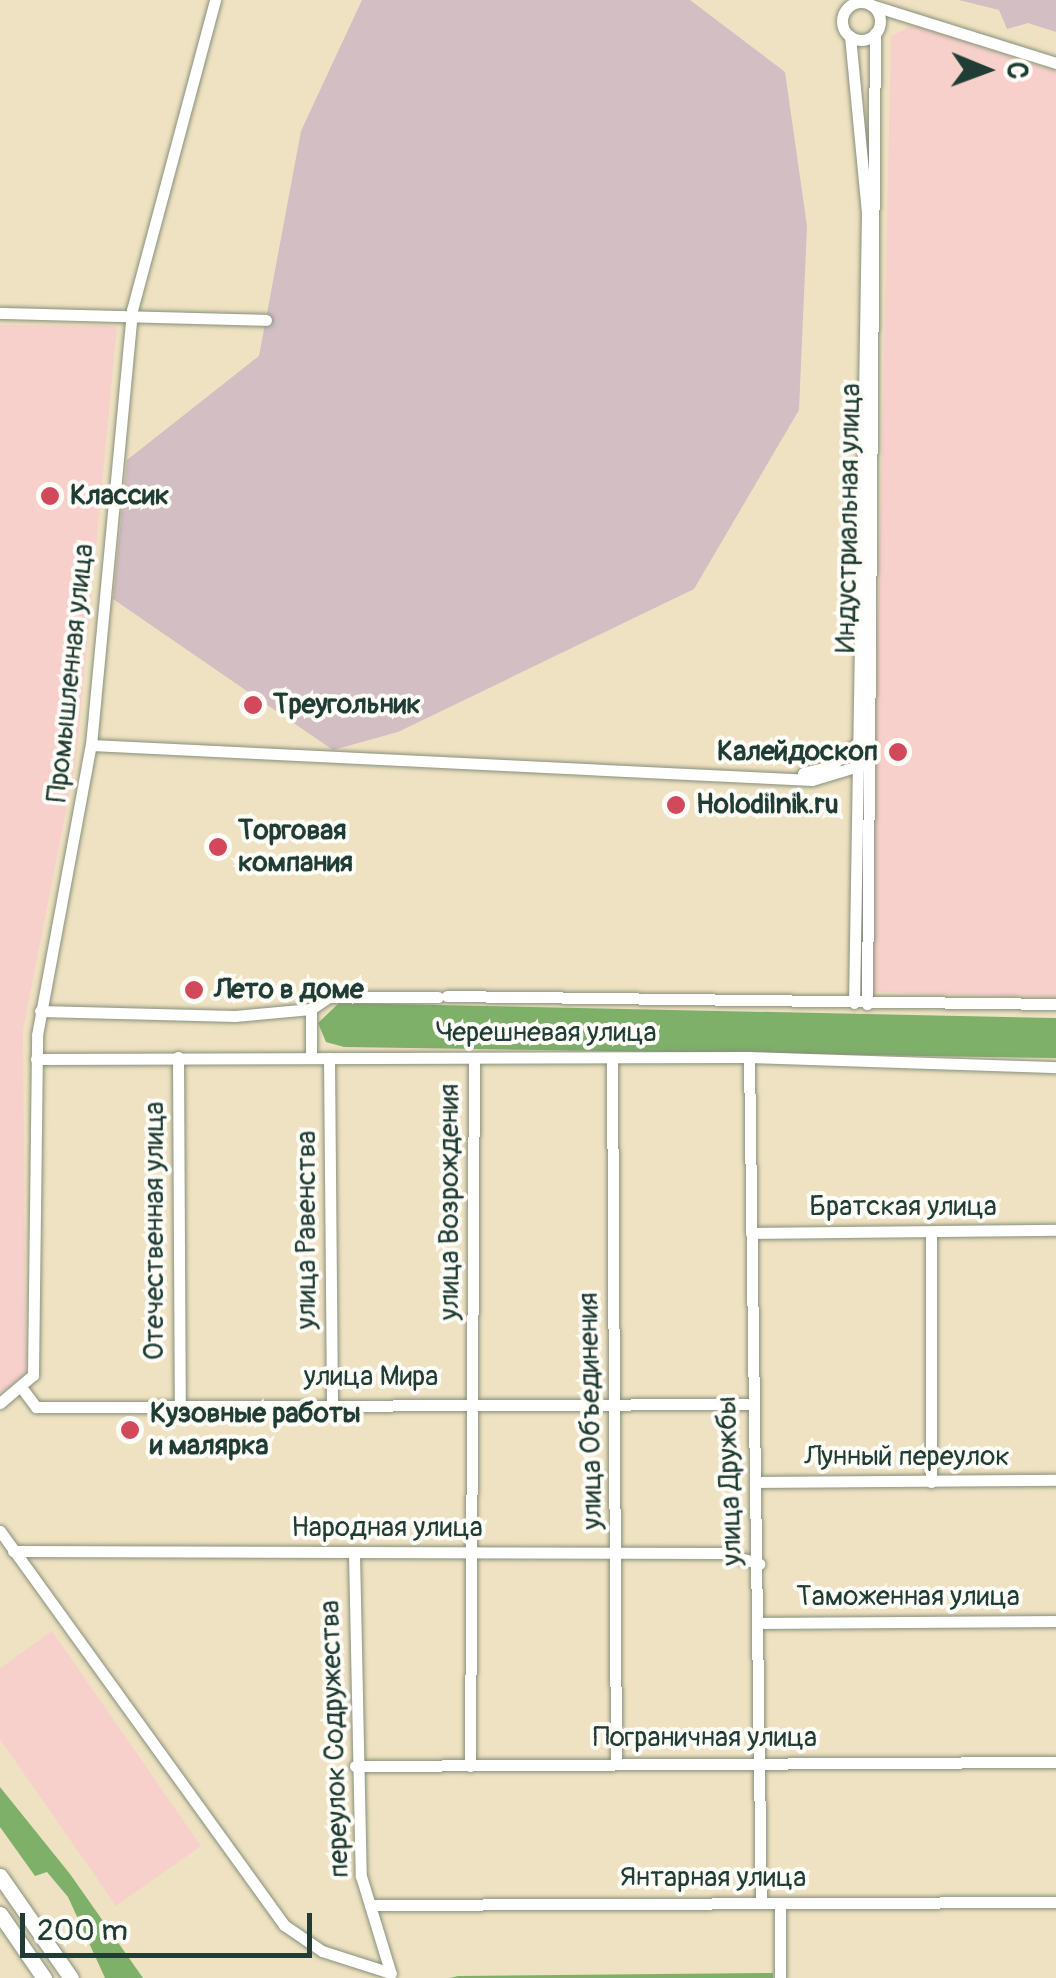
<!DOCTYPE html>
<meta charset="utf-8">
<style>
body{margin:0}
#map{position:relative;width:1056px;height:1978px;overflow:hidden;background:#efe2c2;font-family:Pangolin,sans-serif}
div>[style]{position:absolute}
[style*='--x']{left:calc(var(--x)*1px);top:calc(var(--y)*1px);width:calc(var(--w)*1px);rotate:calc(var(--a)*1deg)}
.built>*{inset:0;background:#f7d0cc}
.industrial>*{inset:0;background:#d2bec3}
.forest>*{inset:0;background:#7eb06a}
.roads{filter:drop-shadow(0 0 2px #87907b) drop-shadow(0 0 2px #87907b)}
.minor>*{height:11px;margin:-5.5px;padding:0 5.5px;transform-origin:5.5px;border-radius:5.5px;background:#fff}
.minor>.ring{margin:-5.5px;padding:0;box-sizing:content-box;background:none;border:11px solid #fff;border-radius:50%}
.major>*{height:15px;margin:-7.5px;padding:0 7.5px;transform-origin:7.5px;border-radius:7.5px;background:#fff}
.dots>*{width:28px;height:28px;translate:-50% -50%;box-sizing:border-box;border:5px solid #fdfcf7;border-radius:50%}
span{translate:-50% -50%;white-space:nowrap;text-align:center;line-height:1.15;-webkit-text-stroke:8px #fdfcf7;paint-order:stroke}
.poi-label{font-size:28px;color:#1f3d34;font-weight:700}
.left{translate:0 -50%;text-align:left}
.right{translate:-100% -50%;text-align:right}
.street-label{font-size:28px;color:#1f3d34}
.north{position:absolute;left:936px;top:20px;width:100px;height:100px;-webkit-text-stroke:8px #fdfcf7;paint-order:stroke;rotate:91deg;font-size:28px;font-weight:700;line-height:40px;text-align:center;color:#1f3d34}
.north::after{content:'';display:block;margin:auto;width:35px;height:45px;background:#1f3d34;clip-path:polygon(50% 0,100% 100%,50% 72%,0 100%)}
.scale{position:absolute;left:20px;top:1913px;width:292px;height:45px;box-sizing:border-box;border:5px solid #1f3d34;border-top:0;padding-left:12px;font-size:30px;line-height:35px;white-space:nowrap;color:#1f3d34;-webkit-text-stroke:8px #fdfcf7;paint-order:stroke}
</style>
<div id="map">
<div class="built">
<i style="clip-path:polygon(913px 25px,1056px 71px,1056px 997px,870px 992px,891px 36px)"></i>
<i style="clip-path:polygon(0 325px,117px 326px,76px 760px,23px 1030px,26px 1376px,0 1393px)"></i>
<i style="clip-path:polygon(52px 1631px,201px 1846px,116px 1906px,0 1739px,0 1668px)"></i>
</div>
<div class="industrial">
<i style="clip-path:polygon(362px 0,690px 0,785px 72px,807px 226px,799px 410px,694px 589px,398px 732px,333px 750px,113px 599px,127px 460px,259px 356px,301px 131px)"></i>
<i style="clip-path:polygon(959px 0,1056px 0,1056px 32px,1028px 23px,1007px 29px,999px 10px)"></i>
</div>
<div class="forest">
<i style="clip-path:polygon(339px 1003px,1056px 1018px,1056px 1058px,344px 1047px,326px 1042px,318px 1023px)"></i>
<i style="clip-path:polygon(0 1787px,70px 1874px,143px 1978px,105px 1978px,68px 1897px,47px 1872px,35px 1876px,0 1827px)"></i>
<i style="clip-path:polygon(773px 1973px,773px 1978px,450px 1978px,458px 1976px)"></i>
</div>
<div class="roads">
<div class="minor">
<i class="ring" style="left:842px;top:2px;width:27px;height:27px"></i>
<i style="--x:871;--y:5;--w:194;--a:17.4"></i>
<i style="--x:850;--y:36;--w:178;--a:84.5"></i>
<i style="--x:867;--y:213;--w:790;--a:90.94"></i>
<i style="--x:0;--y:313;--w:266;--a:1.5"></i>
<i style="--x:91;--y:745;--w:722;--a:2.78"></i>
<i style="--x:812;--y:780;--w:52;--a:-16.7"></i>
<i style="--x:803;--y:773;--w:29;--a:-14"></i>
<i style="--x:831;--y:766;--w:37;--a:-41"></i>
<i style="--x:447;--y:996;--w:609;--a:0.75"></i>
<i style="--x:867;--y:1004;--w:971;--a:-89.53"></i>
<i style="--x:311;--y:1009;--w:49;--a:90"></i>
<i style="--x:40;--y:1011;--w:195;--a:1.5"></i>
<i style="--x:235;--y:1016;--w:76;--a:-5.3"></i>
<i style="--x:311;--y:1009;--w:22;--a:-34"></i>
<i style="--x:329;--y:997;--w:109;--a:0"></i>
<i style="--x:178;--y:1057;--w:347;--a:89.7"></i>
<i style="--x:749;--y:1057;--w:846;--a:89.19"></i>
<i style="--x:329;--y:1058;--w:344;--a:89.5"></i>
<i style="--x:612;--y:1058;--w:706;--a:89.68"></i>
<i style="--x:36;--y:1059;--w:713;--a:-0.16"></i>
<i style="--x:749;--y:1057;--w:307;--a:1.9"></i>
<i style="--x:751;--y:1233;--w:305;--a:-0.6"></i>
<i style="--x:24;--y:1391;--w:20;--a:53"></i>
<i style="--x:36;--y:1407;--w:716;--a:-0.24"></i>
<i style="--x:0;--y:1403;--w:43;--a:-40.3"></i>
<i style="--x:33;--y:1375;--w:340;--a:-89.3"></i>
<i style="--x:37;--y:1035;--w:295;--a:-79.5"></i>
<i style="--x:91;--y:745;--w:437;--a:-84.6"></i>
<i style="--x:132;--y:310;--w:321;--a:-75"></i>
<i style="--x:757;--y:1482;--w:299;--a:-0.4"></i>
<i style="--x:931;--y:1482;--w:249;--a:-90"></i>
<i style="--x:0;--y:1531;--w:486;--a:54.2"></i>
<i style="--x:284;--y:1925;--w:46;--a:34.4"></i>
<i style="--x:322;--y:1951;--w:72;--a:17.7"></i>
<i style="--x:13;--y:1551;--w:711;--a:0.16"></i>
<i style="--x:724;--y:1553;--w:37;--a:17"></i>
<i style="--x:354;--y:1553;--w:323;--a:88.8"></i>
<i style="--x:361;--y:1876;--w:102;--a:73"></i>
<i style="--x:759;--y:1623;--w:297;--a:-0.4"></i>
<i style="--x:355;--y:1766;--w:701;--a:-0.33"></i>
<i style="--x:470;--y:1766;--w:708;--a:-89.68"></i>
<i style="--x:370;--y:1905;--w:686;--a:-0.25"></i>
<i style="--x:780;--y:1978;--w:75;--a:-90"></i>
</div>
<div class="major">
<i style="--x:0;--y:1876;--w:124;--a:55.2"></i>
<i style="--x:0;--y:1914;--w:78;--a:55.5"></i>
</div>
</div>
<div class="dots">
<i style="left:50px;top:496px;background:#d1495b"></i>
<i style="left:253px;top:705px;background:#d1495b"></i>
<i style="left:898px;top:752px;background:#d1495b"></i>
<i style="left:676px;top:805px;background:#d1495b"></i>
<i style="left:218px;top:847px;background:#d1495b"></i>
<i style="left:194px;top:990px;background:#d1495b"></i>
<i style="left:130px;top:1430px;background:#d1495b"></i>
</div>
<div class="poi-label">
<span class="left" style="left:70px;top:496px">Классик</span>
<span class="left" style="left:273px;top:705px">Треугольник</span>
<span class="right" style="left:878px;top:752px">Калейдоскоп</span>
<span class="left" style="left:696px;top:805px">Holodilnik.ru</span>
<span class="left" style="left:238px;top:847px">Торговая<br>компания</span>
<span class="left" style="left:214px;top:990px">Лето в доме</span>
<span class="left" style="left:150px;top:1430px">Кузовные работы<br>и малярка</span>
</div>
<div class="street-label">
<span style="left:849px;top:518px;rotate:-89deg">Индустриальная улица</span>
<span style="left:71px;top:673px;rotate:-84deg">Промышленная улица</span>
<span style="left:546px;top:1033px">Черешневая улица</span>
<span style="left:450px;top:1202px;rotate:-90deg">улица Возрождения</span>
<span style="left:903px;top:1207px">Братская улица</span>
<span style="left:307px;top:1230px;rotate:-90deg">улица Равенства</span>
<span style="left:155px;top:1231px;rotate:-90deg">Отечественная улица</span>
<span style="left:371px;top:1377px">улица Мира</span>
<span style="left:591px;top:1411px;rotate:-91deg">улица Объединения</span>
<span style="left:907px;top:1457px">Лунный переулок</span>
<span style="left:730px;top:1481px;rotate:-92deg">улица Дружбы</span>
<span style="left:387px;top:1528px">Народная улица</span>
<span style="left:908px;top:1597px">Таможенная улица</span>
<span style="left:705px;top:1738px">Пограничная улица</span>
<span style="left:335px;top:1739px;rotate:-92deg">переулок Содружества</span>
<span style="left:713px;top:1878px">Янтарная улица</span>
</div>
<div class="north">С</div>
<div class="scale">200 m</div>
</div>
